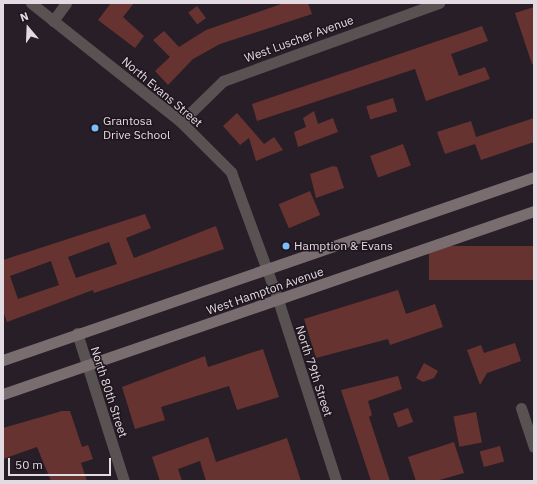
<!DOCTYPE html>
<style>
body{margin:0}
#map{position:relative;width:537px;height:484px;overflow:hidden;background:#281e27;font-family:"IBM Plex Sans",sans-serif}
div>[style]{position:absolute}
[style*='--x']{left:calc(var(--x)*1px);top:calc(var(--y)*1px);width:calc(var(--w)*1px);rotate:calc(var(--a)*1deg)}
.building>*{inset:0;background:#673330;transform-origin:0 0}
.minor>*{height:11px;margin:-5.5px;padding:0 5.5px;transform-origin:5.5px;border-radius:5.5px;background:#595253}
.secondary>*{height:11px;margin:-5.5px;padding:0 5.5px;transform-origin:5.5px;border-radius:5.5px;background:#796d6f}
.dots>*{width:11px;height:11px;translate:-50% -50%;box-sizing:border-box;border:2px solid #1f151e;border-radius:50%}
span{translate:-50% -50%;white-space:nowrap;text-align:center;line-height:1.15;-webkit-text-stroke:3px #1f151e;paint-order:stroke}
.street-label{font-size:12px;color:#e2dbe1}
.poi-label{font-size:12px;color:#e2dbe1}
.left{translate:0 -50%;text-align:left}
.frame{position:absolute;inset:0;border:4px solid #e2dbe1;pointer-events:none}
.north{position:absolute;left:8px;top:8px;width:40px;height:40px;-webkit-text-stroke:3px #1f151e;paint-order:stroke;rotate:341deg;font-size:11px;font-weight:700;line-height:16px;text-align:center;color:#e2dbe1}
.north::after{content:'';display:block;margin:auto;width:14px;height:18px;background:#e2dbe1;clip-path:polygon(50% 0,100% 100%,50% 72%,0 100%)}
.scale{position:absolute;left:8px;top:458px;width:103px;height:18px;box-sizing:border-box;border:2px solid #e2dbe1;border-top:0;padding-left:5px;font-size:12px;line-height:14px;white-space:nowrap;color:#e2dbe1;-webkit-text-stroke:3px #1f151e;paint-order:stroke}
</style>
<div id="map">
<div class="building">
<i style="clip-path:polygon(111px 3px,134px 3px,123px 17px,144px 36px,135px 48px,98px 20px)"></i>
<i style="clip-path:polygon(284px 3px,308px 3px,312px 14px,220px 44px,193px 59px,168px 85px,155px 71px,170px 57px,153px 40px,164px 31px,179px 47px,206px 30px)"></i>
<i style="left:197px;top:6px;width:15px;height:11px;rotate:53deg"></i>
<i style="clip-path:polygon(534px 7px,534px 64px,532px 64px,515px 13px)"></i>
<i style="clip-path:polygon(482px 26px,488px 41px,451px 54px,459px 76px,485px 67px,490px 79px,426px 101px,415px 69px,257px 121px,252px 104px)"></i>
<i style="left:393px;top:98px;width:14px;height:28px;rotate:73deg"></i>
<i style="clip-path:polygon(314px 111px,318px 124px,333px 118px,338px 132px,298px 147px,294px 132px,306px 127px,303px 118px)"></i>
<i style="clip-path:polygon(237px 113px,264px 144px,274px 137px,283px 150px,256px 161px,249px 138px,240px 145px,223px 126px)"></i>
<i style="clip-path:polygon(534px 118px,534px 142px,481px 160px,475px 144px,445px 154px,437px 132px,471px 121px,476px 137px)"></i>
<i style="left:403px;top:144px;width:23px;height:35px;rotate:70deg"></i>
<i style="clip-path:polygon(333px 166px,337px 167px,344px 188px,316px 198px,310px 174px)"></i>
<i style="left:310px;top:191px;width:26px;height:34px;rotate:67deg"></i>
<i style="clip-path:polygon(evenodd,145px 214px,151px 228px,126px 238px,134px 258px,216px 226px,224px 249px,94px 293px,93px 290px,7px 322px,3px 311px,3px 260px,145px 214px,109px 242px,117px 264px,76px 278px,68px 257px,109px 242px,145px 214px,51px 261px,59px 285px,18px 299px,10px 276px,51px 261px)"></i>
<i style="left:534px;top:246px;width:34px;height:105px;rotate:90deg"></i>
<i style="clip-path:polygon(398px 290px,406px 314px,435px 304px,443px 327px,390px 345px,388px 339px,316px 358px,304px 319px)"></i>
<i style="clip-path:polygon(515px 343px,521px 361px,487px 373px,480px 385px,467px 350px,481px 345px,484px 353px)"></i>
<i style="clip-path:polygon(263px 349px,279px 397px,237px 410px,229px 386px,161px 407px,165px 420px,135px 429px,122px 387px,205px 356px,208px 367px)"></i>
<i style="clip-path:polygon(424px 363px,438px 371px,434px 378px,423px 382px,416px 378px)"></i>
<i style="clip-path:polygon(398px 376px,402px 389px,368px 401px,372px 415px,369px 417px,390px 481px,371px 481px,341px 390px)"></i>
<i style="left:408px;top:408px;width:15px;height:16px;rotate:70deg"></i>
<i style="clip-path:polygon(62px 411px,70px 411px,82px 447px,88px 445px,93px 459px,81px 463px,87px 481px,51px 481px,37px 447px,3px 459px,3px 428px)"></i>
<i style="left:476px;top:412px;width:31px;height:23px;rotate:79deg"></i>
<i style="clip-path:polygon(208px 437px,216px 462px,287px 438px,301px 481px,206px 481px,200px 461px,178px 469px,182px 481px,160px 481px,152px 457px)"></i>
<i style="clip-path:polygon(454px 442px,464px 473px,436px 481px,416px 481px,408px 457px)"></i>
<i style="left:500px;top:446px;width:16px;height:21px;rotate:75deg"></i>
</div>
<div class="minor">
<i style="--x:31;--y:3;--w:191;--a:38.4"></i>
<i style="--x:181;--y:122;--w:71;--a:45"></i>
<i style="--x:231;--y:172;--w:136;--a:69.8"></i>
<i style="--x:278;--y:300;--w:190;--a:72.2"></i>
<i style="--x:53;--y:21;--w:22;--a:-54"></i>
<i style="--x:181;--y:122;--w:59;--a:-44.3"></i>
<i style="--x:223;--y:81;--w:230;--a:-19.9"></i>
<i style="--x:77;--y:333;--w:155;--a:72.4"></i>
<i style="--x:521;--y:408;--w:41;--a:71.6"></i>
</div>
<div class="secondary">
<i style="--x:3;--y:360;--w:562;--a:-19.02"></i>
<i style="--x:3;--y:394;--w:562;--a:-19.02"></i>
</div>
<div class="dots">
<i style="left:95px;top:128px;background:#7cbef9"></i>
<i style="left:286px;top:246px;background:#7cbef9"></i>
</div>
<div class="street-label">
<span style="left:299px;top:39px;rotate:-20deg">West Luscher Avenue</span>
<span style="left:162px;top:92px;rotate:40deg">North Evans Street</span>
<span style="left:265px;top:291px;rotate:-19deg">West Hampton Avenue</span>
<span style="left:314px;top:371px;rotate:72deg">North 79th Street</span>
<span style="left:109px;top:392px;rotate:72deg">North 80th Street</span>
</div>
<div class="poi-label">
<span class="left" style="left:103px;top:128px">Grantosa<br>Drive School</span>
<span class="left" style="left:294px;top:246px">Hamption &amp; Evans</span>
</div>
<div class="frame"></div>
<div class="north">N</div>
<div class="scale">50 m</div>
</div>
